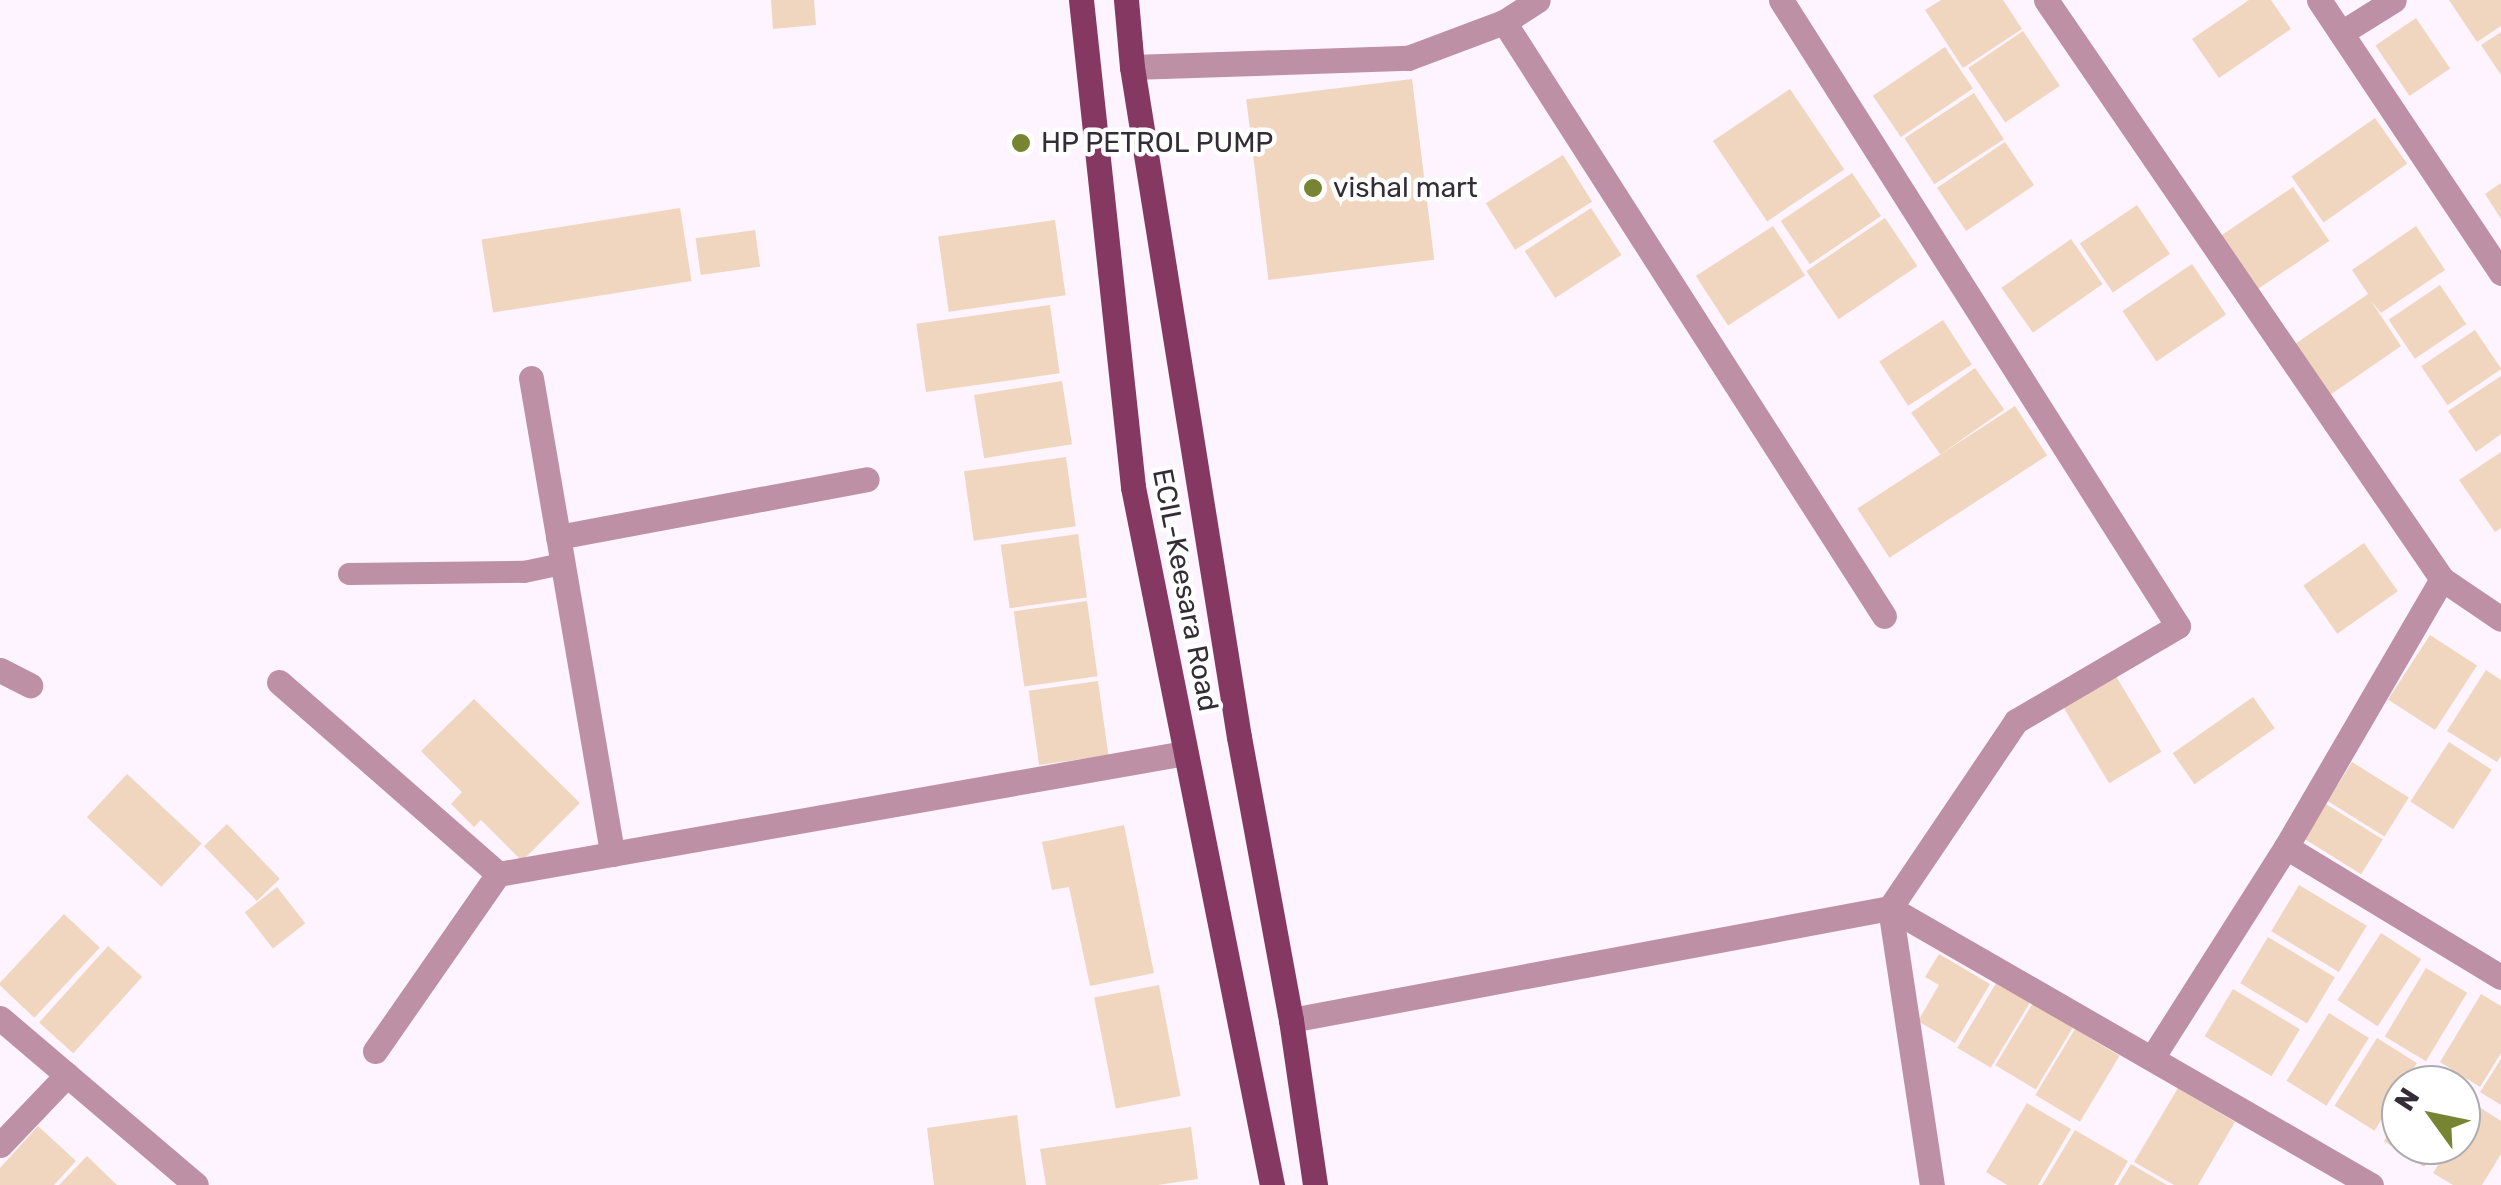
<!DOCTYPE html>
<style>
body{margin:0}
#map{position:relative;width:2501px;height:1185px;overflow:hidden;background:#fdf4ff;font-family:Rubik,sans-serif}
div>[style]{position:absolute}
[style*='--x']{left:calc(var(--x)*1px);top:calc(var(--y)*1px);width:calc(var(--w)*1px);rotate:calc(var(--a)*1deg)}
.building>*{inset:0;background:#f0d6be;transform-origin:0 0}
.service>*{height:22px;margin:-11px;padding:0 11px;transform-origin:11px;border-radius:11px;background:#bd90a5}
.minor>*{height:25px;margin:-12.5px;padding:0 12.5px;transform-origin:12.5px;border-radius:12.5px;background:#bd90a5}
.primary>*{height:25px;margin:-12.5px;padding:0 12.5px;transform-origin:12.5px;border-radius:12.5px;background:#853962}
.dots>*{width:28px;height:28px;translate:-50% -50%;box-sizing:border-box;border:5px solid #fff;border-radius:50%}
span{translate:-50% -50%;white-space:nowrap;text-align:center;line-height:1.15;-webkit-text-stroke:9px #fff;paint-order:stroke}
.poi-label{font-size:28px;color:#342c36}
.left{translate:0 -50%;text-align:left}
.street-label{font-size:28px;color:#342c36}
.north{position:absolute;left:2381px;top:1065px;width:100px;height:100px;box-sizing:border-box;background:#fff;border:2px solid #aeabaf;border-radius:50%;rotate:303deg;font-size:28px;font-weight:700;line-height:40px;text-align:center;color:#342c36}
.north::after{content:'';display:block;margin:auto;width:35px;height:45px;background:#778533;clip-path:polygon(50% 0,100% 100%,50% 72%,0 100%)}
</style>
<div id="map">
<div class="building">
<i style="clip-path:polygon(771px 0,814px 0,816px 25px,773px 29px)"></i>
<i style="clip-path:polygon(1941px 0,2003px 0,2022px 29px,1963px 68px,1925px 10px)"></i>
<i style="clip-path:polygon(2249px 0,2271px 0,2291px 29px,2219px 78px,2192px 39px)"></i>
<i style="clip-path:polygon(2449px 0,2501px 0,2501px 26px,2477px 42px)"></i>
<i style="left:2416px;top:18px;width:61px;height:49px;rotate:56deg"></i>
<i style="left:2023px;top:31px;width:66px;height:66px;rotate:56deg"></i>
<i style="clip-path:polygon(2501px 32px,2501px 75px,2481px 45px)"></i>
<i style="left:1945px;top:47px;width:50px;height:87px;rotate:56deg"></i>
<i style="left:1412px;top:79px;width:182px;height:167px;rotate:83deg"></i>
<i style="left:1790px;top:89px;width:97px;height:93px;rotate:56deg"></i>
<i style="left:1974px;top:93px;width:55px;height:83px;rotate:57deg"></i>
<i style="left:2375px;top:118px;width:56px;height:102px;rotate:55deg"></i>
<i style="left:2005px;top:142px;width:52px;height:82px;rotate:56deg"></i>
<i style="left:1563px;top:155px;width:55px;height:91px;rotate:58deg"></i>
<i style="left:1852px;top:173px;width:52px;height:86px;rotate:56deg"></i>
<i style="clip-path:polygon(2501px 183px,2501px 219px,2485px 194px)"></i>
<i style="left:2293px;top:187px;width:65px;height:88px;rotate:56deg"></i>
<i style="left:2137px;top:205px;width:59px;height:69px;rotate:56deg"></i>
<i style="left:680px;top:208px;width:74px;height:201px;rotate:81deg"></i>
<i style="left:1591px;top:208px;width:56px;height:79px;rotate:57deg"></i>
<i style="left:1885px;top:218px;width:58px;height:95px;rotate:56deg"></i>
<i style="left:1055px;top:220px;width:76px;height:118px;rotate:82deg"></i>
<i style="left:1773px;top:226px;width:59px;height:92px;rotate:57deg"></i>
<i style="clip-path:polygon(2416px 226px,2445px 270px,2381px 313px,2371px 301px,2401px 346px,2330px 395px,2295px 344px,2368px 294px,2352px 270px)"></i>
<i style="left:755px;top:230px;width:37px;height:60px;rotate:82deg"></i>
<i style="left:2071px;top:239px;width:55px;height:85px;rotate:55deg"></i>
<i style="left:2192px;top:264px;width:61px;height:84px;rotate:56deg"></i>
<i style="left:2440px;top:285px;width:47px;height:62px;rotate:56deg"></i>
<i style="left:1050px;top:305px;width:69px;height:135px;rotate:82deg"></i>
<i style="left:1943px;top:320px;width:53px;height:76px;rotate:57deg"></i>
<i style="left:2475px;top:330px;width:47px;height:65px;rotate:56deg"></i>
<i style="left:1975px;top:368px;width:51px;height:78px;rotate:55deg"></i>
<i style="clip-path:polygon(2501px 376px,2501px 434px,2476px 452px,2448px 411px)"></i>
<i style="left:1062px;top:381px;width:64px;height:89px;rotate:81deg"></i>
<i style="left:2015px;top:406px;width:59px;height:188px;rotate:57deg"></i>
<i style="clip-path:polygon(2501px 452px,2501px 528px,2495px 532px,2459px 480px)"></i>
<i style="left:1066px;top:457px;width:70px;height:103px;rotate:82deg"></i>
<i style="left:1078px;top:534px;width:64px;height:78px;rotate:82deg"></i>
<i style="left:2364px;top:543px;width:59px;height:74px;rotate:55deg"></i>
<i style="left:1087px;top:601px;width:76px;height:74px;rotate:82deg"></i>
<i style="left:2430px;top:635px;width:56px;height:77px;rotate:33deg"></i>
<i style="clip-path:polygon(2486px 670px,2501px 680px,2501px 756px,2497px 762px,2447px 731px)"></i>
<i style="left:2114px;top:673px;width:92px;height:61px;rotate:59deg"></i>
<i style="left:1098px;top:681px;width:75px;height:70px;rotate:82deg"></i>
<i style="left:2253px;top:697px;width:38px;height:98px;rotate:55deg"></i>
<i style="clip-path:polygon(474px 699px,580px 803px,522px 861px,481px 820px,474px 827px,451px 804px,462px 792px,421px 751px)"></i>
<i style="left:2449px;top:742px;width:51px;height:71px;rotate:33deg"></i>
<i style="left:2352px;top:762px;width:67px;height:46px;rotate:32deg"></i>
<i style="left:127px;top:774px;width:102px;height:59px;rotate:43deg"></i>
<i style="left:2326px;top:804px;width:67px;height:41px;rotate:32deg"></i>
<i style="left:227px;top:824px;width:76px;height:32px;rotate:46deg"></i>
<i style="clip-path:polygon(1124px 825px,1154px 973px,1090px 986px,1069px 887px,1052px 890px,1042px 842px)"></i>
<i style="left:2299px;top:885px;width:79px;height:54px;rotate:31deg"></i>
<i style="left:277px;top:887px;width:46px;height:41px;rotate:52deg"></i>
<i style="left:64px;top:914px;width:49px;height:96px;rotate:43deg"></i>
<i style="left:2381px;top:933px;width:48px;height:80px;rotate:33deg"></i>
<i style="left:2268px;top:937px;width:78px;height:54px;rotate:31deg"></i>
<i style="left:108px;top:946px;width:46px;height:103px;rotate:42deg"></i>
<i style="clip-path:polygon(1939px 954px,1990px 984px,1955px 1043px,1918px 1021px,1939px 985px,1925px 977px)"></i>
<i style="left:2426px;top:968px;width:48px;height:80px;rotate:31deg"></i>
<i style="left:1998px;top:980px;width:39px;height:79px;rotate:31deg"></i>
<i style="left:1159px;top:985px;width:113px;height:66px;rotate:79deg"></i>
<i style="left:2233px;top:989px;width:78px;height:55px;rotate:31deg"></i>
<i style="clip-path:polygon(2481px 994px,2501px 1006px,2501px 1053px,2480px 1087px,2440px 1062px)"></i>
<i style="left:2034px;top:1001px;width:47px;height:75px;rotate:31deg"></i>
<i style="left:2329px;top:1013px;width:47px;height:80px;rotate:32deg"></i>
<i style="left:2075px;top:1029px;width:52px;height:77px;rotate:31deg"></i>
<i style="left:2377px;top:1038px;width:47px;height:80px;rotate:32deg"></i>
<i style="clip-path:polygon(2501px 1059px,2501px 1105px,2480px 1092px)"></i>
<i style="clip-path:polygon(2178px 1088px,2235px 1122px,2198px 1185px,2174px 1185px,2134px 1162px)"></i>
<i style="clip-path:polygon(2027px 1103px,2071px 1129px,2038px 1185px,2007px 1185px,1986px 1172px)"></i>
<i style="clip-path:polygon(2476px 1105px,2501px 1121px,2501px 1154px,2482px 1185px,2453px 1185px,2433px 1173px,2451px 1145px,2461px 1145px,2461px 1129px)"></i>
<i style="clip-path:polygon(2401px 1114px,2401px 1145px,2438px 1145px,2424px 1167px,2384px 1141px)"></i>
<i style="clip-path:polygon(1017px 1115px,1026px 1185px,934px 1185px,927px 1128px)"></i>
<i style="clip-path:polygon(38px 1126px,76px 1161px,54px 1185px,0 1185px,0 1168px)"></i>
<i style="clip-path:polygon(1191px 1127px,1198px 1179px,1158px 1185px,1046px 1185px,1040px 1149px)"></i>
<i style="clip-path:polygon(2075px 1130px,2128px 1161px,2114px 1185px,2042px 1185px)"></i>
<i style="clip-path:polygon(87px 1156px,117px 1185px,59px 1185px)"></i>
<i style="clip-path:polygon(2131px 1164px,2167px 1185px,2118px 1185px)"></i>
</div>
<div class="service">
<i style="--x:349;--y:574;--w:175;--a:-0.7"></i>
<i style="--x:524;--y:572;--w:40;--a:-12"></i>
</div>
<div class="minor">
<i style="--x:1781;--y:0;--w:741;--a:57.62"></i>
<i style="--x:2178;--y:626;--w:188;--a:149.6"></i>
<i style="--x:2016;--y:721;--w:225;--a:124"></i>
<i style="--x:1890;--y:908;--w:280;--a:81.4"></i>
<i style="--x:2046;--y:0;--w:701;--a:55.63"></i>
<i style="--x:2442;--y:579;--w:71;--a:34.1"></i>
<i style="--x:2319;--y:0;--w:328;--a:56.3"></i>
<i style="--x:1504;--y:22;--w:705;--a:57.39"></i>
<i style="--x:2341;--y:33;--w:62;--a:-31.9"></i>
<i style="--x:1132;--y:67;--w:276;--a:-1.9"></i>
<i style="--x:1408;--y:58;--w:103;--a:-20.6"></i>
<i style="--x:1504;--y:22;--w:40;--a:-32.9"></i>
<i style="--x:531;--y:378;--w:483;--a:80.3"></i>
<i style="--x:558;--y:537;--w:314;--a:-10.6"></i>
<i style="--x:0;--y:670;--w:34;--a:27"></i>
<i style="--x:279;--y:682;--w:291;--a:41.2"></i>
<i style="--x:2286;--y:847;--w:251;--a:31.2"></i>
<i style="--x:0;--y:1018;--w:257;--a:40.4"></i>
<i style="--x:1291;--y:1020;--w:609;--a:-10.59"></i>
<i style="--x:1890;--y:908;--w:555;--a:29.94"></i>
<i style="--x:375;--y:1051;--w:216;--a:-55.2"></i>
<i style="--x:498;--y:874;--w:698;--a:-9.99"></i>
<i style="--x:2152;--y:1058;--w:250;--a:-57.6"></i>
<i style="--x:2286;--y:847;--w:310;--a:-59.8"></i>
<i style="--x:0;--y:1145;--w:97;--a:-46.3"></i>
</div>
<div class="primary">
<i style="--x:1081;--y:0;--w:490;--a:83.9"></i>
<i style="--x:1133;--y:487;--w:712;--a:78.74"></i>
<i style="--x:1126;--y:0;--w:67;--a:84.9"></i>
<i style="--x:1132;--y:67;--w:678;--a:80.93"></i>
<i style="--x:1239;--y:737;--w:288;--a:79.6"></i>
<i style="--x:1291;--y:1020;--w:167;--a:81.7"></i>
</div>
<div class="dots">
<i style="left:1021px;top:143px;background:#778533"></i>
<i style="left:1313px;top:188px;background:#778533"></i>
</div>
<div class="poi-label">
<span class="left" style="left:1041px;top:143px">HP PETROL PUMP</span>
<span class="left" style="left:1333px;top:188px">vishal mart</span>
</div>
<div class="street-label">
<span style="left:1185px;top:590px;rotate:79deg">ECIL-Keesara Road</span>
</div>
<div class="north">N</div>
</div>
